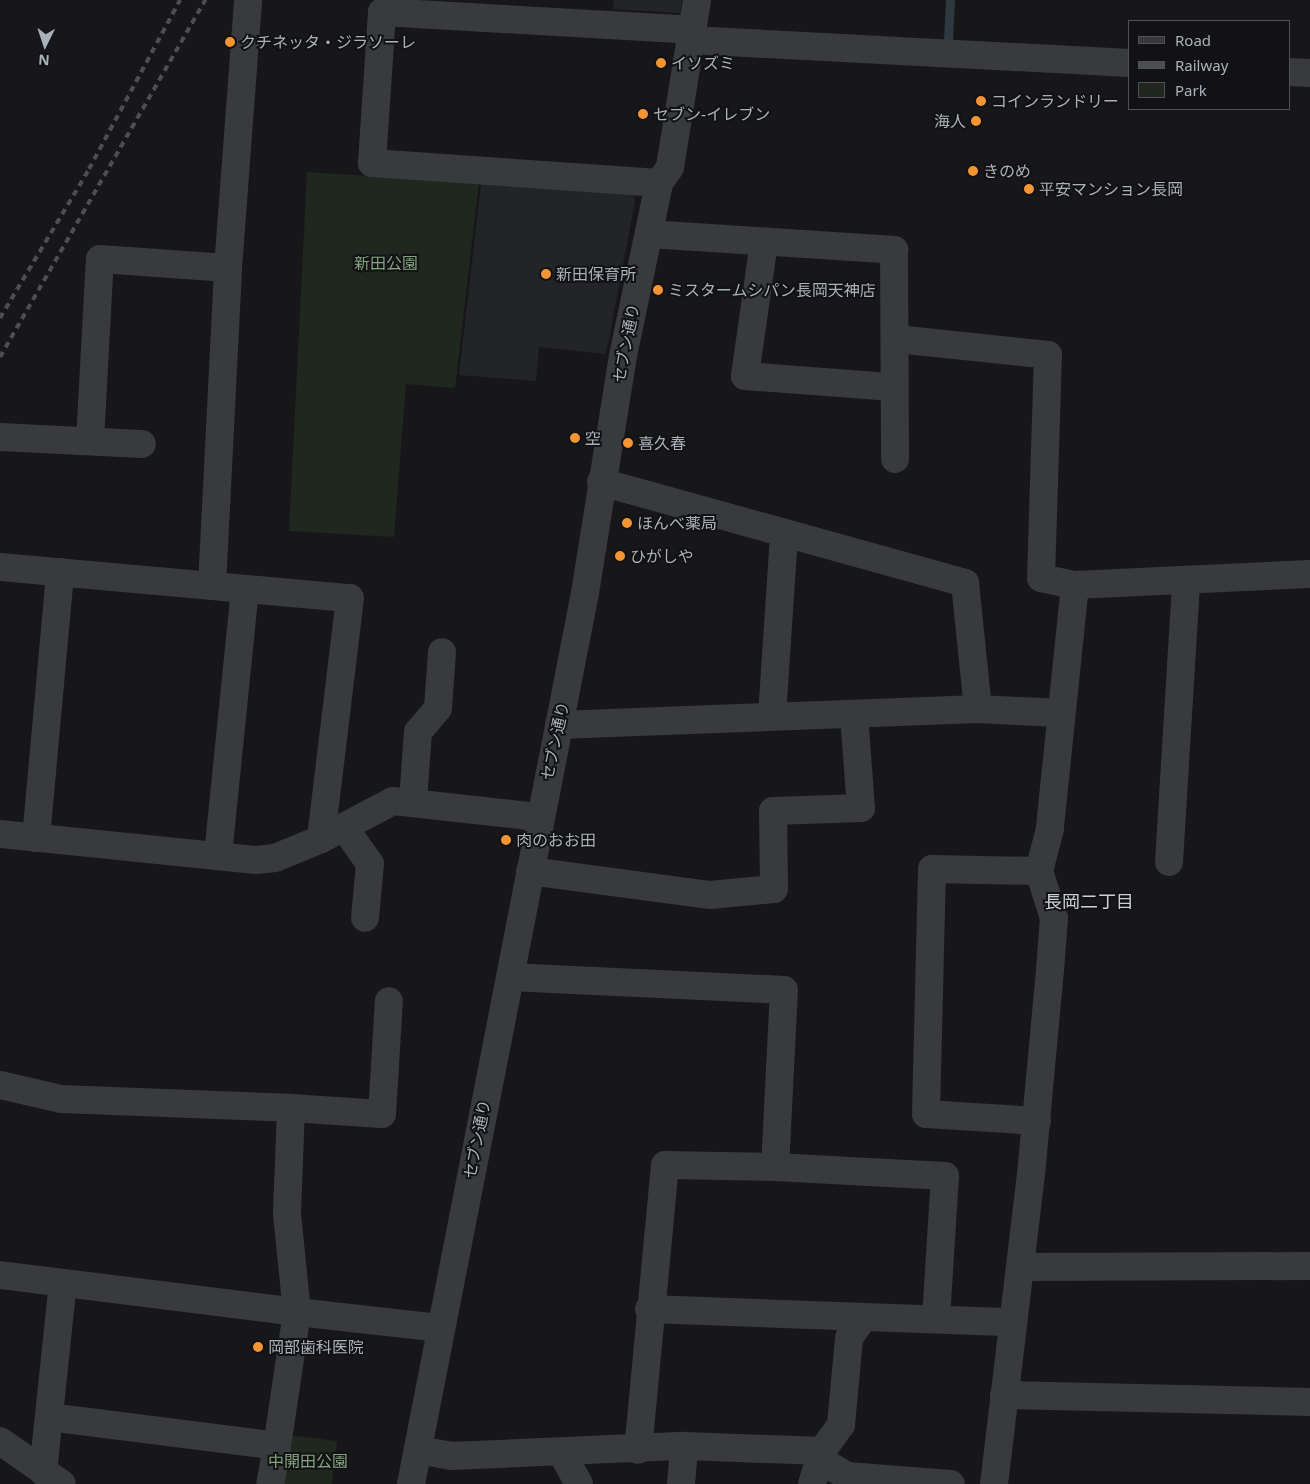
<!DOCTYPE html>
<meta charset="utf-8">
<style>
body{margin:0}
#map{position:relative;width:1310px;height:1484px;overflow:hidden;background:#171719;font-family:"Noto Sans","Noto Sans JP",sans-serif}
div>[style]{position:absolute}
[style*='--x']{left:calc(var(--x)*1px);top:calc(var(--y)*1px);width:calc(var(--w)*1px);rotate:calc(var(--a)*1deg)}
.built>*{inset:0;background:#232426}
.green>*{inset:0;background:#1f271f}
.stream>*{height:9px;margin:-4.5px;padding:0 4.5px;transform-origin:4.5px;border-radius:4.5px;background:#2d393e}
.street>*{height:28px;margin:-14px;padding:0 14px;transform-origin:14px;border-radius:14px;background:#383a3e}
.rail>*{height:4px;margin-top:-2px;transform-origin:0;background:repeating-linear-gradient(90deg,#4b4e53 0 6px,transparent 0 11px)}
.dots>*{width:14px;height:14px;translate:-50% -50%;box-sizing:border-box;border:2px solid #121214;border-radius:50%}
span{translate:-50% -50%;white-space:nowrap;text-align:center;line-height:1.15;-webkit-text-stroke:4px #121214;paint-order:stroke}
.poi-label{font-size:16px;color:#a9b1b9}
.left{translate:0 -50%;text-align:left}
.right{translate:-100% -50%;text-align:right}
.park-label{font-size:16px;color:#83a480}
.street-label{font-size:16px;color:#a9b1b9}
.neighbourhood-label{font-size:18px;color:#cacfd5}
.legend{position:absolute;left:1128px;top:20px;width:162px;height:90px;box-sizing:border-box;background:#121214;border:1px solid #4e5256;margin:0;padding:6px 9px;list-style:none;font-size:15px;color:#a9b1b9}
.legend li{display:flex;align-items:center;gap:10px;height:25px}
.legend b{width:25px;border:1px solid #4e5256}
.north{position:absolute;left:20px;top:20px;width:50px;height:50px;-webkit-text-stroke:4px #121214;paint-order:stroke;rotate:184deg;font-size:14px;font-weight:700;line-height:20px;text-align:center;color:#a9b1b9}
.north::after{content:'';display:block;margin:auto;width:18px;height:22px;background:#a9b1b9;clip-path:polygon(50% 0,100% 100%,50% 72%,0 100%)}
</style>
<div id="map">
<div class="built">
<i style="clip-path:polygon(614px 0,682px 0,680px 13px,613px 9px)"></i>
<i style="clip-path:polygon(481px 183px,631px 191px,635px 201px,606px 354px,539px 347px,536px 381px,459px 375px)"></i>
</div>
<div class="green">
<i style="clip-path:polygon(307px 172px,479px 183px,455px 388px,406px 384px,394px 537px,289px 531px)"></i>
<i style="clip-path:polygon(289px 1435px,337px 1441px,332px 1484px,280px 1484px)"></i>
</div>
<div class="stream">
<i style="--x:948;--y:40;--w:40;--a:-87.1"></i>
</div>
<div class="street">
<i style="--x:690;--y:40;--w:440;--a:3"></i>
<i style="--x:1289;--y:72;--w:21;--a:3"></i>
<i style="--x:659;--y:183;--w:288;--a:-176"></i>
<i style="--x:372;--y:163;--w:151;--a:-86.2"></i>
<i style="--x:382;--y:12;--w:310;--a:3.3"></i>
<i style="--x:649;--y:234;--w:246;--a:3.7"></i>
<i style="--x:894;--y:250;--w:209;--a:89.7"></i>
<i style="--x:764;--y:242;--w:135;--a:98.1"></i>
<i style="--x:745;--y:376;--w:148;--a:4.3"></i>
<i style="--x:897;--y:339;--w:152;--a:6"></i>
<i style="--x:1048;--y:355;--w:223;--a:91.8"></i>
<i style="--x:1041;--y:578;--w:35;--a:12"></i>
<i style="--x:1075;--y:585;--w:245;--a:95.9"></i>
<i style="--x:1050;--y:829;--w:43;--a:104.7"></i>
<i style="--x:1039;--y:871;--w:49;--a:72.3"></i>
<i style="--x:1054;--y:918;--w:52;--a:94.4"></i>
<i style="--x:1050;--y:970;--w:205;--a:95.3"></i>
<i style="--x:1031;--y:1174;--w:312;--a:96.8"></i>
<i style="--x:0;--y:437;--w:142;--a:2.8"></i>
<i style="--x:90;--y:441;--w:182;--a:-86.9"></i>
<i style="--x:100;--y:259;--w:128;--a:4"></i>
<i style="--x:601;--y:482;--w:378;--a:15.5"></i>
<i style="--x:965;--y:583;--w:127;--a:84.1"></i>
<i style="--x:0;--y:567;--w:351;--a:5.1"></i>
<i style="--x:350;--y:598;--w:243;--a:96.9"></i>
<i style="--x:1075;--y:585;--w:235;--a:-2.7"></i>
<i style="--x:212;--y:586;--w:318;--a:-87.1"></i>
<i style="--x:228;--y:268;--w:269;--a:-85.7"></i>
<i style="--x:772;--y:716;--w:183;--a:-86.2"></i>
<i style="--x:559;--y:725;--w:419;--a:-2.2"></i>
<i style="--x:978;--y:709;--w:83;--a:2.8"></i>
<i style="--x:413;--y:801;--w:69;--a:-85.9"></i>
<i style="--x:418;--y:732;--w:31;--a:-50"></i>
<i style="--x:438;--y:708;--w:56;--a:-85.9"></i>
<i style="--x:344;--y:827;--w:45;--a:54.9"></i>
<i style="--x:370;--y:864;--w:54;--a:95.3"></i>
<i style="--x:0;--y:834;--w:257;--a:5.8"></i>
<i style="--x:256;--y:860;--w:19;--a:-6"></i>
<i style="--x:275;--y:858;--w:50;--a:-22.4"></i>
<i style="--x:321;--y:839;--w:81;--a:-27.8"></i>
<i style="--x:393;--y:801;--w:147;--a:6.3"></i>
<i style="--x:36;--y:838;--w:267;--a:-84.8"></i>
<i style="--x:218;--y:855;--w:267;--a:-84.2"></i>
<i style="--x:1169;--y:862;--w:281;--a:-86.5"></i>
<i style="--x:530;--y:871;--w:182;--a:7.6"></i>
<i style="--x:710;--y:895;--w:64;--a:-5.4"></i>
<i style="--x:774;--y:889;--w:78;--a:-90.7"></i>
<i style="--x:773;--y:811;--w:88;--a:-2"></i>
<i style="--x:861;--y:808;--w:94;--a:-94.3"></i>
<i style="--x:510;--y:977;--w:274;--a:2.7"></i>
<i style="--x:784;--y:990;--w:177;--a:92.9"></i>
<i style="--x:775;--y:1167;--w:110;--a:-179"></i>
<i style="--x:665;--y:1165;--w:286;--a:95.4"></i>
<i style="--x:0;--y:1085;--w:63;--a:12.9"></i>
<i style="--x:61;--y:1099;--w:230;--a:2.2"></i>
<i style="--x:291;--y:1108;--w:106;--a:92.2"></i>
<i style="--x:287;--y:1214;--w:99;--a:84.2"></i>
<i style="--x:297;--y:1312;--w:299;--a:-172.9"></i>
<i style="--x:291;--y:1108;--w:91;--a:3.8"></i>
<i style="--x:382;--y:1114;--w:113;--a:-86.5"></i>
<i style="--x:1037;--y:1121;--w:111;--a:-176.4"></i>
<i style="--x:926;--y:1114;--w:245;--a:-88.6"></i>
<i style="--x:932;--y:869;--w:107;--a:1.1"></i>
<i style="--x:775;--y:1167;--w:170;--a:3"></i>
<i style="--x:945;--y:1176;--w:142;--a:93.6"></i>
<i style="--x:1021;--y:1267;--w:289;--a:-0.2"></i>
<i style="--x:649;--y:1309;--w:363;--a:2.1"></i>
<i style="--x:1004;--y:1395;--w:306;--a:1.3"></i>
<i style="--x:49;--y:1417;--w:230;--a:7.2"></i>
<i style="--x:277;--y:1446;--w:39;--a:100"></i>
<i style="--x:0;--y:1441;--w:75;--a:34.7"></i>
<i style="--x:277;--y:1446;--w:135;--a:-81.5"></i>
<i style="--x:297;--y:1312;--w:143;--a:6.4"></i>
<i style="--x:418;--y:1450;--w:34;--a:10"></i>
<i style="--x:451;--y:1456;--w:233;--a:-2.5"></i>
<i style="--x:684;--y:1446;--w:138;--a:2.1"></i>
<i style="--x:563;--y:1455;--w:33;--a:61"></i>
<i style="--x:822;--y:1461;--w:29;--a:31"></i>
<i style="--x:847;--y:1476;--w:104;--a:4.4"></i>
<i style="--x:43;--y:1472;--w:190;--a:-84"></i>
<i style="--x:411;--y:1484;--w:908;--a:-78.95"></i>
<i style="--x:585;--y:593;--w:240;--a:-80.9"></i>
<i style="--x:623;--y:356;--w:177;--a:-78.2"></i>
<i style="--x:659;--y:183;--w:19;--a:-55"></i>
<i style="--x:670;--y:167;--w:169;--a:-80.8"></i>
<i style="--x:681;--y:1484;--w:38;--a:-85"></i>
<i style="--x:812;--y:1484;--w:34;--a:-73"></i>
<i style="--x:822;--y:1451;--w:32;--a:-54"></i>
<i style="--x:841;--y:1425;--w:87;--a:-84.7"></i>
<i style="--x:849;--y:1338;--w:24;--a:-55"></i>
</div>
<div class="rail">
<i style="--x:0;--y:318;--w:174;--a:-59.1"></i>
<i style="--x:89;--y:169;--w:192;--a:-61.7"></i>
<i style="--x:0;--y:357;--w:412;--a:-60.1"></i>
</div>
<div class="dots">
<i style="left:230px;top:42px;background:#f49534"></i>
<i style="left:661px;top:63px;background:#f49534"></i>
<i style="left:981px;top:101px;background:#f49534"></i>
<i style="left:643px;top:114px;background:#f49534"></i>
<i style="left:976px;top:121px;background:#f49534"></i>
<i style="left:973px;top:171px;background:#f49534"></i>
<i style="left:1029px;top:189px;background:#f49534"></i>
<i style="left:546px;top:274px;background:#f49534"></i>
<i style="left:658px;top:290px;background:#f49534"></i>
<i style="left:575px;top:438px;background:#f49534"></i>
<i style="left:628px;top:443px;background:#f49534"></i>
<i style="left:627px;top:523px;background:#f49534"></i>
<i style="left:620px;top:556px;background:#f49534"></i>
<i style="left:506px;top:840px;background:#f49534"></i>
<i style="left:258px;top:1347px;background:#f49534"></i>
</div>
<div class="poi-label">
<span class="left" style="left:240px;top:42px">クチネッタ・ジラソーレ</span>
<span class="left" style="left:671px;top:63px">イソズミ</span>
<span class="left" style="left:991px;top:101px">コインランドリー</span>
<span class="left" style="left:653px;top:114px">セブン-イレブン</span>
<span class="right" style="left:966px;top:121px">海人</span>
<span class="left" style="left:983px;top:171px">きのめ</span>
<span class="left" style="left:1039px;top:189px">平安マンション長岡</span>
<span class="left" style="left:556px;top:274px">新田保育所</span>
<span class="left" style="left:668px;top:290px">ミスタームシパン長岡天神店</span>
<span class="left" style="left:585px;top:438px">空</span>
<span class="left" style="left:638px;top:443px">喜久春</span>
<span class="left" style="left:637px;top:523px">ほんべ薬局</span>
<span class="left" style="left:630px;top:556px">ひがしや</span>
<span class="left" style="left:516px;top:840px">肉のおお田</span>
<span class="left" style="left:268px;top:1347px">岡部歯科医院</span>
</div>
<div class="park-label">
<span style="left:386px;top:263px">新田公園</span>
<span style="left:308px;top:1461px">中開田公園</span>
</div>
<div class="street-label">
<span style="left:626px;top:343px;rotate:-79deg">セブン通り</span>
<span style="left:555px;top:741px;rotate:-78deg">セブン通り</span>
<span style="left:477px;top:1139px;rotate:-79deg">セブン通り</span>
</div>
<div class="neighbourhood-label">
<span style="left:1089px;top:901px">長岡二丁目</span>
</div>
<ul class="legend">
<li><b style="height:6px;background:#383a3e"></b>Road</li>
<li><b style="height:6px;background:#4b4e53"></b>Railway</li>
<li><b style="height:14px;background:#1f271f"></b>Park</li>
</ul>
<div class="north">N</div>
</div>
